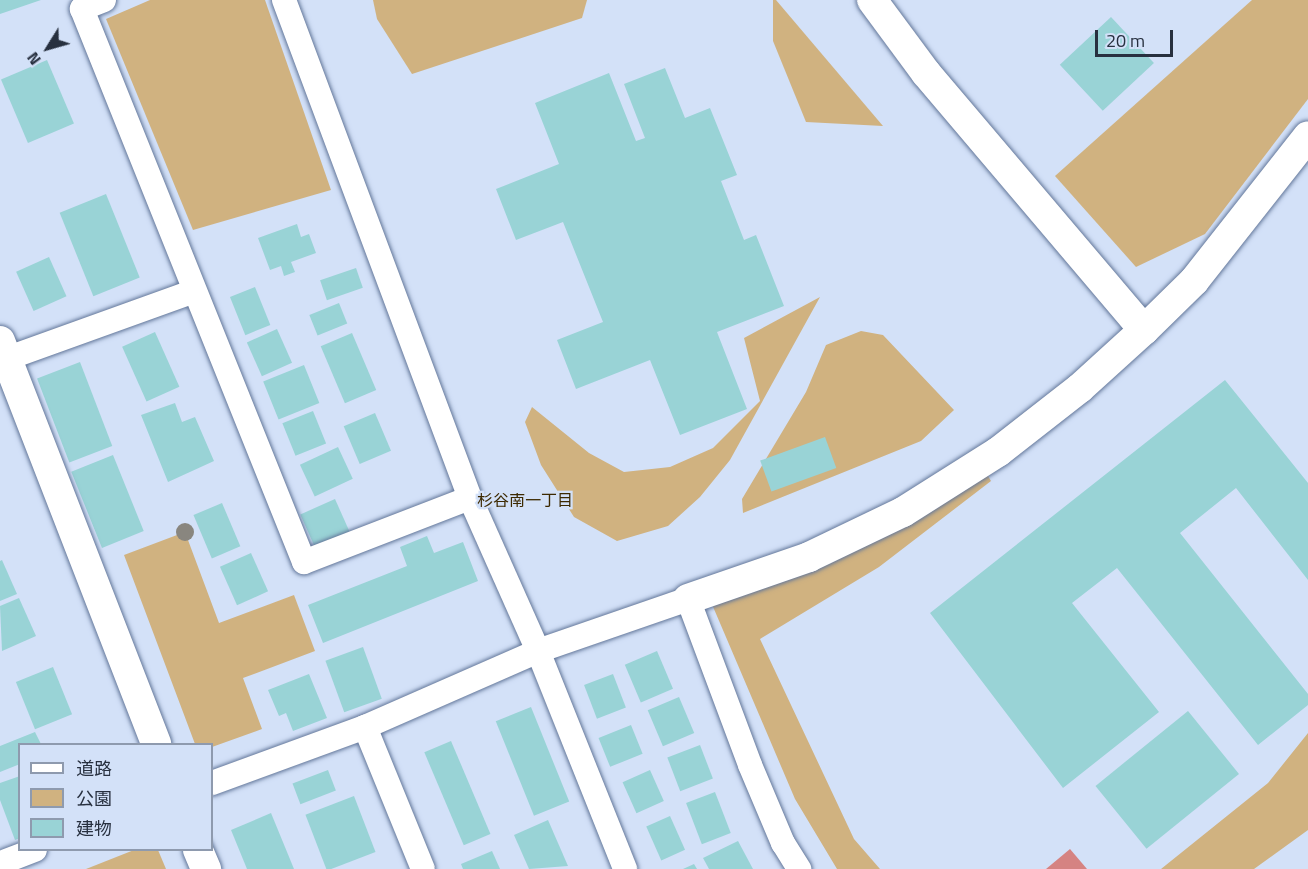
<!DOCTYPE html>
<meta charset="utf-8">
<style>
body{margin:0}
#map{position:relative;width:1308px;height:869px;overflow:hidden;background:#d3e1f8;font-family:"Titillium Web","Noto Sans JP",sans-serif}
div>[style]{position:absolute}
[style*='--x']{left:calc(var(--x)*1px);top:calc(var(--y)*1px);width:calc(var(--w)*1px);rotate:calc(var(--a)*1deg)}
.green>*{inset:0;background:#d0b280}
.water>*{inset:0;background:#d58382}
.building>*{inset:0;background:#99d3d6;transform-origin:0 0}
.roads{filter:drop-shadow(0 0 2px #63779a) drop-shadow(0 0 2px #63779a)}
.minor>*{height:24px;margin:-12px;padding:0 12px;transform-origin:12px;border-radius:12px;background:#fff}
.tertiary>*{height:30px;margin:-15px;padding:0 15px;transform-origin:15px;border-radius:15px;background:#fff}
.trees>*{width:18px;height:18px;margin:-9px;border-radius:50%;background:#89867f}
span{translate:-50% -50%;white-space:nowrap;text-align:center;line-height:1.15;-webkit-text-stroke:4.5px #d3e1f8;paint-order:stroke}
.neighbourhood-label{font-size:16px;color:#3c2901}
.legend{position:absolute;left:18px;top:743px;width:195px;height:108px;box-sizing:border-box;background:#d3e1f8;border:2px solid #8e9aae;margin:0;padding:8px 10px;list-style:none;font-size:18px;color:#27303f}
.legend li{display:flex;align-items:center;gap:12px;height:30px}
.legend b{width:30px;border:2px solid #8e9aae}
.north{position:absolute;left:18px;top:18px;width:60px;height:60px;-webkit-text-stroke:4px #d3e1f8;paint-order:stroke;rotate:233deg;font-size:16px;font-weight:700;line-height:24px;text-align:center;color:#27303f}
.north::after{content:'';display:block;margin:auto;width:21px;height:27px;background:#27303f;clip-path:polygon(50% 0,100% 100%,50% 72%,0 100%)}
.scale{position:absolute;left:1095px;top:30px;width:78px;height:27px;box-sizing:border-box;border:3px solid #27303f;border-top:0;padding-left:8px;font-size:18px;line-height:21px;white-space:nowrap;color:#27303f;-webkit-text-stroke:4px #d3e1f8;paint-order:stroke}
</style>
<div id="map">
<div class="green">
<i style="clip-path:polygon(150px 0,265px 0,331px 190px,193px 230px,106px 19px)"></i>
<i style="clip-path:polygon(373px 0,587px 0,582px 18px,412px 74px,377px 19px)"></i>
<i style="clip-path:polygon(773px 0,776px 0,883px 126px,806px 122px,773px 41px)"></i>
<i style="clip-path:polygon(1252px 0,1308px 0,1308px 99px,1205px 234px,1136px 267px,1055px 176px)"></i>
<i style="clip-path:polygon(820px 297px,730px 460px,700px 497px,668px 526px,617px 541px,574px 517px,541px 465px,525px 422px,532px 407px,589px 453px,624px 472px,670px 467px,713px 448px,760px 401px,744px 338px)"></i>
<i style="clip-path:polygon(861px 331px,883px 335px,954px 410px,921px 441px,743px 513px,742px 499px,806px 392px,826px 345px)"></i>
<i style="clip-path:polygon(984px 469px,991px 481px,879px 567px,760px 639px,854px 839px,880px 869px,837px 869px,795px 799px,711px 602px)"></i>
<i style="clip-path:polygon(185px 532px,219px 623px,294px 595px,315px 651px,243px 678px,262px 729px,212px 747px,195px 744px,124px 555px)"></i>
<i style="clip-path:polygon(1308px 733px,1308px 830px,1254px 869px,1161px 869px,1268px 783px)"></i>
<i style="clip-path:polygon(134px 850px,158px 850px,166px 869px,86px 869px)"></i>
</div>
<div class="water">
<i style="clip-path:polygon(1070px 849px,1087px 869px,1046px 869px)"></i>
</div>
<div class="building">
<i style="clip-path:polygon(0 0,41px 0,0 14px)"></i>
<i style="left:1111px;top:17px;width:63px;height:70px;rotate:47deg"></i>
<i style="left:47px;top:60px;width:69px;height:50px;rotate:67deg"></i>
<i style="clip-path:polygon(665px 68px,685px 118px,710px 108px,737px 175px,721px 181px,744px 240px,756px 235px,784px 306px,717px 332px,747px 409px,680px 435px,650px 360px,576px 389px,557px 340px,603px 322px,563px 222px,516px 240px,496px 189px,559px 164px,535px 103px,609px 73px,636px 141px,645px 138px,624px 84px)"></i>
<i style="left:106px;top:194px;width:90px;height:50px;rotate:68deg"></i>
<i style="clip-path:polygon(297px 224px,301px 237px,309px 234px,316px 253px,291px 262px,295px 272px,284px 276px,281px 266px,270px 270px,258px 238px)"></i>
<i style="left:49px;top:257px;width:43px;height:36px;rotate:66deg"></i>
<i style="left:356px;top:268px;width:21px;height:38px;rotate:71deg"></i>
<i style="left:255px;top:287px;width:41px;height:27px;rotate:68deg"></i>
<i style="left:339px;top:303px;width:22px;height:32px;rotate:68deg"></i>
<i style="left:277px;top:329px;width:37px;height:33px;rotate:66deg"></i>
<i style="left:155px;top:332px;width:60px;height:36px;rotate:66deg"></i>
<i style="left:352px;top:333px;width:62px;height:34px;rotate:67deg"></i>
<i style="left:80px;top:362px;width:90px;height:46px;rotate:69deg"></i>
<i style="left:304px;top:365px;width:41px;height:44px;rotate:68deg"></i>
<i style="clip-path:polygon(1225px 380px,1308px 483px,1308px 580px,1236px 488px,1180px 533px,1308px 694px,1308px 705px,1258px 745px,1117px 568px,1072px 603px,1159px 712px,1063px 788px,930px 613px)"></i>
<i style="clip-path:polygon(175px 403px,182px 422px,195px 417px,214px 461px,168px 482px,141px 415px)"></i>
<i style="left:313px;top:411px;width:35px;height:33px;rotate:68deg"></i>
<i style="left:375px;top:413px;width:41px;height:34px;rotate:67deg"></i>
<i style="left:825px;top:437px;width:33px;height:69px;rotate:70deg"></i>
<i style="left:338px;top:447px;width:35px;height:42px;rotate:65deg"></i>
<i style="left:113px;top:455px;width:82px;height:45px;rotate:68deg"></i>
<i style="left:335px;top:499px;width:37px;height:38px;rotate:66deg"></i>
<i style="left:222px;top:503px;width:47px;height:31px;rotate:67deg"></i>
<i style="clip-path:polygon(427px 536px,434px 553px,463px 542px,478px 581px,323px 643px,308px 605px,407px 566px,400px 547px)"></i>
<i style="left:251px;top:553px;width:42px;height:34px;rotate:66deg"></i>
<i style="clip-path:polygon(2px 560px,17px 594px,0 601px,0 561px)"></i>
<i style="clip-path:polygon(19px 598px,36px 636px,2px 651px,0 606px)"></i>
<i style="left:363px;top:647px;width:55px;height:40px;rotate:70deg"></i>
<i style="left:657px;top:651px;width:41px;height:35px;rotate:67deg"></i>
<i style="left:53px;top:667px;width:51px;height:40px;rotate:68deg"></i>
<i style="clip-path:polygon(309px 674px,327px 718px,293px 731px,286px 713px,279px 716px,268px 690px)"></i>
<i style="left:613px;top:674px;width:36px;height:31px;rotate:69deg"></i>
<i style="left:679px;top:697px;width:39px;height:34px;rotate:67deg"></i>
<i style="left:531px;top:707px;width:102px;height:38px;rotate:68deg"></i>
<i style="left:1188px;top:711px;width:81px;height:119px;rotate:51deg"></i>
<i style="left:631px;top:725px;width:31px;height:35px;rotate:68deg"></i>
<i style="clip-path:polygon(35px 732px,41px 744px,20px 744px,20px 764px,0 772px,0 746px)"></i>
<i style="left:451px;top:741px;width:101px;height:29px;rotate:67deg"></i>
<i style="left:700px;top:745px;width:36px;height:35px;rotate:69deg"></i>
<i style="left:328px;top:770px;width:22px;height:38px;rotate:69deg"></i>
<i style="left:650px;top:770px;width:34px;height:30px;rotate:66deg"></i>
<i style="clip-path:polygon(20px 776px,20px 838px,15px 840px,0 800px,0 783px)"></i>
<i style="left:715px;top:792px;width:44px;height:31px;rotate:69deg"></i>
<i style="left:354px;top:796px;width:60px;height:52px;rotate:69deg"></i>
<i style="clip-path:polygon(271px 813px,294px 869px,247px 869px,231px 830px)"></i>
<i style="left:670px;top:816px;width:37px;height:26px;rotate:66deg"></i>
<i style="clip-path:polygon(548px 820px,568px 866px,529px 869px,514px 835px)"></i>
<i style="clip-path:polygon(738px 841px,753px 869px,709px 869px,703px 858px)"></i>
<i style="clip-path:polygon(492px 851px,500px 869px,463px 869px,461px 864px)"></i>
<i style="clip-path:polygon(694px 864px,697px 869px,683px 869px)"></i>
</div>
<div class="roads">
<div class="minor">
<i style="--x:104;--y:0;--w:24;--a:158"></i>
<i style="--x:82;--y:9;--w:596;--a:68.13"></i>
<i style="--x:304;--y:562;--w:178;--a:-21.1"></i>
<i style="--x:284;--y:0;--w:532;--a:69.52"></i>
<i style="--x:470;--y:498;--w:167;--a:66"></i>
<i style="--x:538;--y:651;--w:235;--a:68.2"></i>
<i style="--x:0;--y:361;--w:206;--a:-19.8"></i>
<i style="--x:365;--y:727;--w:153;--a:67.8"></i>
<i style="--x:212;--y:783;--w:163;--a:-20.1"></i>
<i style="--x:365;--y:727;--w:189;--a:-23.7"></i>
<i style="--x:538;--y:651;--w:159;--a:-19.1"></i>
<i style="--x:688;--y:599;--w:177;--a:69.5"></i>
<i style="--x:750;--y:765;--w:85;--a:67.1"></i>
<i style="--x:783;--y:843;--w:31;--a:58"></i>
<i style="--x:6;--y:861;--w:31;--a:-21"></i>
</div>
<div class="tertiary">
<i style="--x:872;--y:0;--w:91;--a:53.5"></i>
<i style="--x:926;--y:73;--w:337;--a:49.7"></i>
<i style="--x:1144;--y:330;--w:70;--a:-44.4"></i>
<i style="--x:1194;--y:281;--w:184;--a:-51.8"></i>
<i style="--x:0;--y:341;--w:432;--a:68.8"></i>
<i style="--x:688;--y:599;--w:128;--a:-19.1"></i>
<i style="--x:809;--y:557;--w:104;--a:-25.6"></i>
<i style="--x:903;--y:512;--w:112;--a:-32.3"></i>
<i style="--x:998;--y:452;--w:104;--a:-38"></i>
<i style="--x:1080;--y:388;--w:86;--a:-42.2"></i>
<i style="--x:198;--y:850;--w:21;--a:67"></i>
</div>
</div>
<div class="trees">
<i style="left:185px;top:532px"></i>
</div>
<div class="neighbourhood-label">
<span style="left:525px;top:500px">杉谷南一丁目</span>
</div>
<ul class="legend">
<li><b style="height:8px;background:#fff"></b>道路</li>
<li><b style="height:16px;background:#d0b280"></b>公園</li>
<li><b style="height:16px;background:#99d3d6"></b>建物</li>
</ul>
<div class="north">N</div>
<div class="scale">20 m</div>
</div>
